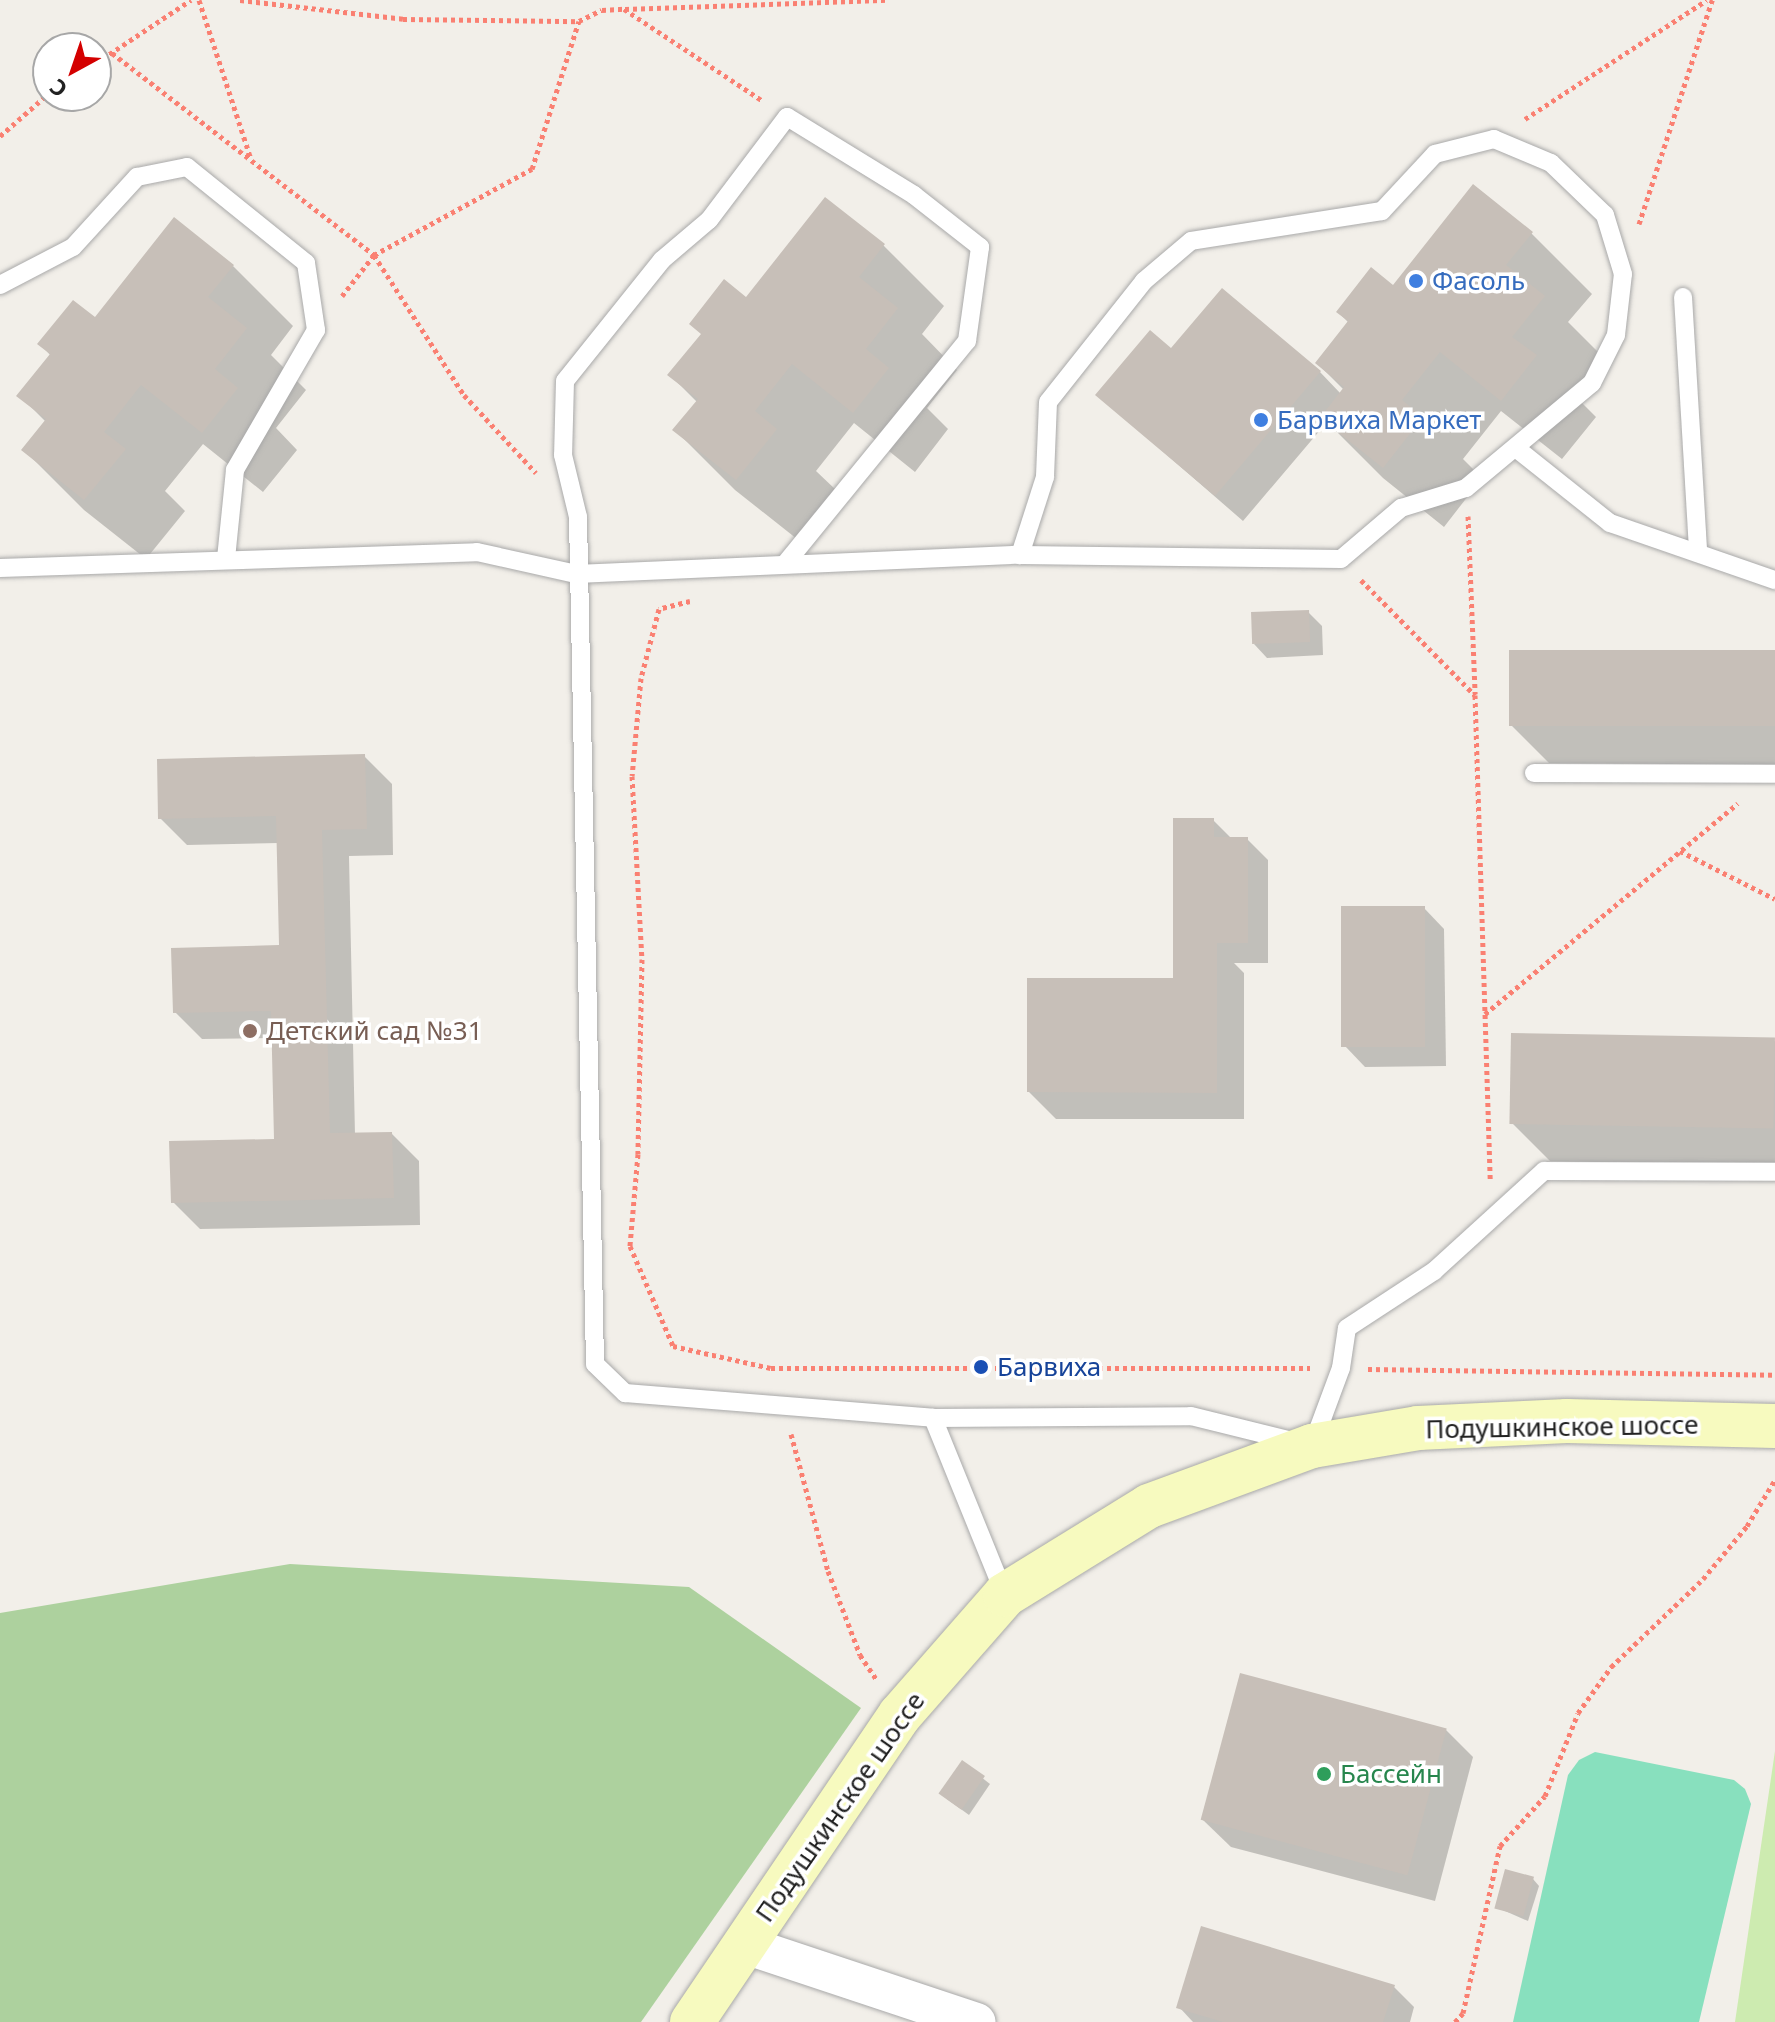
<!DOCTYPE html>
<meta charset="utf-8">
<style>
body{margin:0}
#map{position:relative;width:1775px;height:2022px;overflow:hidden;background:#f2efe9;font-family:"Noto Sans",sans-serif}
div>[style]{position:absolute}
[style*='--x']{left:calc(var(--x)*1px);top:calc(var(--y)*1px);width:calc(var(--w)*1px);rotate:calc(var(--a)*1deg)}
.grass>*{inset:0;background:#cdebb0}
.forest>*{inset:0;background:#add19e}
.pitch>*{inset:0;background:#88e0be}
.shadow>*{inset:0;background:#0003}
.building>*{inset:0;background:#c7bfb8;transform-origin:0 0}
.path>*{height:5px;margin-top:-2.5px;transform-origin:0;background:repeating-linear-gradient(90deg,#fa8072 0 4px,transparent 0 8px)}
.roads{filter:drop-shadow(0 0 2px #a9a9a9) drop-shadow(0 0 2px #a9a9a9)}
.service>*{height:18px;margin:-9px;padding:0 9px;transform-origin:9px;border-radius:9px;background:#fff}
.minor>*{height:38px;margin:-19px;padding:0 19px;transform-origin:19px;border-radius:19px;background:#fff}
.secondary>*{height:44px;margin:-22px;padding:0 22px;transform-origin:22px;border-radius:22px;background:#f7fabf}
.dots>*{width:22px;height:22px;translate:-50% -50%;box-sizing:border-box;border:4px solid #fff;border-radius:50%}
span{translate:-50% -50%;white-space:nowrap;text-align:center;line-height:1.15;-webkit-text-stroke:7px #fff;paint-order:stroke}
.shop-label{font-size:26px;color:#366cbe}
.left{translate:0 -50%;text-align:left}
.education-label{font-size:26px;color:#785e54}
.transit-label{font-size:26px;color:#164399}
.street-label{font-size:26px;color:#222}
.leisure-label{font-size:26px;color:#27864d}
.north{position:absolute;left:32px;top:32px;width:80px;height:80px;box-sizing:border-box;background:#fff;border:2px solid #a7a7a7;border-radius:50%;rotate:220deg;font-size:22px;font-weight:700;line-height:32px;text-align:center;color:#222}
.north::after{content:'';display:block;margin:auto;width:28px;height:36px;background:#d40000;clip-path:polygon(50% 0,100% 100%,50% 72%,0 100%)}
</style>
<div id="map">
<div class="grass">
<i style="clip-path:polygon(1775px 1751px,1775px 2022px,1735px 2022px)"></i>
</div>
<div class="forest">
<i style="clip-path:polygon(290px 1564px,689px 1587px,861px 1708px,641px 2022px,0 2022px,0 1613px)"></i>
</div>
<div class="pitch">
<i style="clip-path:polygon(1595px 1752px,1734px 1780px,1745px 1789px,1751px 1804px,1699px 2022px,1513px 2022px,1568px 1775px,1579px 1760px)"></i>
</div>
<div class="shadow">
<i style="clip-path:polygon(826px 199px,884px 246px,944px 306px,922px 334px,957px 370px,927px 408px,948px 429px,915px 472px,854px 423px,816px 471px,836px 490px,797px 539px,735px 490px,675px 430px,697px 402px,670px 375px,746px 300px)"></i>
<i style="clip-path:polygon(1531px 233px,1592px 294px,1568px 322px,1604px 358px,1574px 395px,1596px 417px,1562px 459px,1501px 411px,1463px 459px,1482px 478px,1444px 527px,1383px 478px,1327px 422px,1243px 521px,1098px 395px,1172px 351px,1320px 372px,1341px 394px,1344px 390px,1317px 363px,1349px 323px,1338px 312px)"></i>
<i style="clip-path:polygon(233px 266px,293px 326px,271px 355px,306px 390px,276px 428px,297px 450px,263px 492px,203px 444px,165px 491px,185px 511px,146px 559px,84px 510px,24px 450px,46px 422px,19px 395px,51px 356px,40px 344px)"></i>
<i style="clip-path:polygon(1308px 612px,1322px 626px,1323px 655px,1267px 658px,1254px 644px)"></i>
<i style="clip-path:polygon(1775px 654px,1775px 765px,1549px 763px,1511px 725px)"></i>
<i style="clip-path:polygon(364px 756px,392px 784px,393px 855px,349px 856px,355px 1135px,392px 1134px,419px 1161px,420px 1225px,200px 1229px,173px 1202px,276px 1141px,274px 1038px,202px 1039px,175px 1012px,281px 947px,279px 843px,187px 845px,160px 818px)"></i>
<i style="clip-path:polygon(1213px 820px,1232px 839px,1247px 839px,1268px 860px,1268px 963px,1234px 963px,1244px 973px,1244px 1119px,1056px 1119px,1029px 1092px,1175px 980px)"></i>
<i style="clip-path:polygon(1424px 908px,1444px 929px,1446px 1066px,1365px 1067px,1345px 1046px)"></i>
<i style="clip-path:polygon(1775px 1041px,1775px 1166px,1550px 1161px,1512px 1123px)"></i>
<i style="clip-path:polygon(1446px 1730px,1473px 1757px,1435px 1901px,1231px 1847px,1203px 1820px)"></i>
<i style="clip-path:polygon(962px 1762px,990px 1784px,969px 1815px,947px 1799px)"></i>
<i style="clip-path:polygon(1533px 1879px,1539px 1886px,1528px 1921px,1496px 1907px)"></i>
<i style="clip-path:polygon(1394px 1987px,1414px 2007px,1410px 2022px,1193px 2022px,1179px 2007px)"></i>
</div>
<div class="building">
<i style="clip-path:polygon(1473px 184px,1533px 232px,1506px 265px,1545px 296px,1512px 337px,1537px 355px,1501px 401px,1440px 352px,1402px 400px,1423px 417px,1383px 468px,1320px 418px,1344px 387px,1315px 363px,1348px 321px,1336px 312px,1371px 267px,1393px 285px)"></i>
<i style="clip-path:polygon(825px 197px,885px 244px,859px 277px,898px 308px,866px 349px,889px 368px,853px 413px,792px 364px,755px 411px,777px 429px,736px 480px,672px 430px,698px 399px,667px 375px,701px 334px,689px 324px,724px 279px,746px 297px)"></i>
<i style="clip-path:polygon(174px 217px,234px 265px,208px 297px,247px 328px,215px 369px,238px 388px,202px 433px,141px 385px,104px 432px,126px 449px,84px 500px,21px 450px,46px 419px,16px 396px,50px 354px,37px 344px,73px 300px,95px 317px)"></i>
<i style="clip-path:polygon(1222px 288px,1321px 371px,1215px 496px,1095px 395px,1150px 330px,1171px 348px)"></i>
<i style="left:1309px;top:610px;width:32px;height:58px;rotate:88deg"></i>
<i style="left:1509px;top:650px;width:266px;height:76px"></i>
<i style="clip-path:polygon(365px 754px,367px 829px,322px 830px,330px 1133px,392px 1132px,394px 1198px,171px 1203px,169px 1141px,274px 1139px,271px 1011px,173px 1013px,171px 948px,279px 945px,276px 816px,158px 819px,157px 759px)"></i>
<i style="clip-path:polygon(1173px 818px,1214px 818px,1214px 837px,1248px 837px,1248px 943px,1217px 943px,1217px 1093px,1027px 1092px,1027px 978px,1173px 978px)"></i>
<i style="left:1425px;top:906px;width:141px;height:84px;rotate:90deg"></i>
<i style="left:1511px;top:1033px;width:264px;height:91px;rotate:1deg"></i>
<i style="left:1240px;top:1673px;width:214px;height:152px;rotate:15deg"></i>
<i style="left:962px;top:1760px;width:28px;height:41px;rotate:35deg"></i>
<i style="left:1505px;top:1869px;width:30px;height:41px;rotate:15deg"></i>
<i style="clip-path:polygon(1201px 1926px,1395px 1985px,1383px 2022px,1223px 2022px,1176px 2008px)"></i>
</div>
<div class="path">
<i style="--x:199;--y:0;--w:167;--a:71.9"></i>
<i style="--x:240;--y:0;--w:164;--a:6.6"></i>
<i style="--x:403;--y:19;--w:176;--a:0.7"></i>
<i style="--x:625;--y:9;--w:263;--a:-2"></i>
<i style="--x:112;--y:53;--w:331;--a:37.6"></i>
<i style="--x:374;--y:255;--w:166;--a:57.3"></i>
<i style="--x:464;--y:395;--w:106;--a:47.3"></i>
<i style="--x:96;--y:63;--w:114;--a:-33.6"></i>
<i style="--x:1525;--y:119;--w:217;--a:-33.2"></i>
<i style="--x:0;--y:136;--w:64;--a:-41.2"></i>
<i style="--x:1639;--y:224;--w:236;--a:-71.9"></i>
<i style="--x:342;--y:296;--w:52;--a:-52"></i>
<i style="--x:374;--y:255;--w:180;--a:-28.6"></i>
<i style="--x:532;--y:169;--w:155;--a:-72.4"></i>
<i style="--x:579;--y:21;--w:25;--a:-26"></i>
<i style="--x:602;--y:10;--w:22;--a:-3"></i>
<i style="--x:624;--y:9;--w:167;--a:33.5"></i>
<i style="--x:1468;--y:516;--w:178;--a:87.7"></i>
<i style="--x:1361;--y:580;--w:162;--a:45.3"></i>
<i style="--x:1475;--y:695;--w:484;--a:88.2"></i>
<i style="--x:690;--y:601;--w:32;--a:166"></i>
<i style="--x:659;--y:609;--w:71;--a:104.6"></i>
<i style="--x:641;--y:678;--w:98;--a:95.2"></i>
<i style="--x:632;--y:776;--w:183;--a:86.9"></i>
<i style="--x:642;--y:959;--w:195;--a:91.2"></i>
<i style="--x:638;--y:1154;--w:92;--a:95"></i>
<i style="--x:630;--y:1246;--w:109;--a:66.7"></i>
<i style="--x:673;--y:1346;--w:100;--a:12.7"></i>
<i style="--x:771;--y:1368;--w:539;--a:0"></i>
<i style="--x:1680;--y:851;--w:106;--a:26.8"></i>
<i style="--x:1485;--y:1014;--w:329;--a:-39.8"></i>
<i style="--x:1368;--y:1369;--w:407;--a:0.8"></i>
<i style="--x:791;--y:1434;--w:142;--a:74.9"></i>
<i style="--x:828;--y:1571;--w:90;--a:69.1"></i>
<i style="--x:860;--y:1655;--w:30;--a:56"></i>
<i style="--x:1455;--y:2022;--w:12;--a:-48"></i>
<i style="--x:1463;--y:2013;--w:171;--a:-77.5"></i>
<i style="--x:1500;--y:1846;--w:67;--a:-48"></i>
<i style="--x:1545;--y:1796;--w:89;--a:-68.3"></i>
<i style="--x:1578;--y:1713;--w:57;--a:-54.3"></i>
<i style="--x:1611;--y:1667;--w:127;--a:-43.7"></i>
<i style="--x:1703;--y:1579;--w:69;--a:-50.3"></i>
<i style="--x:1747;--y:1526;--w:54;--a:-58.7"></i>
</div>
<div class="roads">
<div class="service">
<i style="--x:0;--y:285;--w:82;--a:-27.5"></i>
<i style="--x:73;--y:247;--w:95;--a:-47.6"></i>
<i style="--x:137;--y:177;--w:51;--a:-11.3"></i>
<i style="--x:187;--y:167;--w:153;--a:38.9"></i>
<i style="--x:306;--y:263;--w:68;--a:81.5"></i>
<i style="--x:316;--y:330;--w:162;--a:120.1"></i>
<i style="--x:235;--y:470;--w:88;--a:95.8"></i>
<i style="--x:1683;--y:297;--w:256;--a:86.6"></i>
<i style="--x:1517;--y:449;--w:119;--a:38.5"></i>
<i style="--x:1610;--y:523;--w:175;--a:19.1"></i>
<i style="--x:785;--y:564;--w:288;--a:-50.8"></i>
<i style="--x:967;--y:341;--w:95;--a:-82.1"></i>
<i style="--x:980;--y:247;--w:84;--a:-141.8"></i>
<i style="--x:914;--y:195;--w:149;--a:-148.4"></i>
<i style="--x:787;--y:117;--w:129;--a:127.1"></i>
<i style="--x:709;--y:220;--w:62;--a:139.6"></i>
<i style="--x:662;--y:260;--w:155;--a:128.7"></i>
<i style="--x:565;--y:381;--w:74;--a:91.5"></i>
<i style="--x:563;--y:455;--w:64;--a:76.4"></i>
<i style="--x:578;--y:517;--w:847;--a:88.85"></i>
<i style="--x:595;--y:1364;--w:42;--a:44"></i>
<i style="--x:625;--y:1393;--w:309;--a:4.6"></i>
<i style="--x:933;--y:1418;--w:258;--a:-0.4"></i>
<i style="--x:1191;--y:1416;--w:125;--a:13.9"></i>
<i style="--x:1312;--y:1446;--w:83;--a:-69.6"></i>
<i style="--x:1341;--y:1368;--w:40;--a:-81.5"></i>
<i style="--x:1347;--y:1328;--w:104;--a:-33.2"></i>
<i style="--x:1434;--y:1271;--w:149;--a:-42.3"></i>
<i style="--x:1544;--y:1171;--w:231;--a:0.2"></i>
<i style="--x:0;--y:568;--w:477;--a:-1.9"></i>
<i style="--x:477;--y:552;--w:101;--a:12.5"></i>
<i style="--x:576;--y:574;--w:444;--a:-2.5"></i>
<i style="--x:1020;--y:555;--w:321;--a:0.7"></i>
<i style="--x:1341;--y:559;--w:79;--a:-40.4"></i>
<i style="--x:1401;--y:508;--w:68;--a:-17.1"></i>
<i style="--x:1466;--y:488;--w:164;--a:-39.8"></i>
<i style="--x:1592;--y:383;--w:54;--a:-63.4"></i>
<i style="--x:1616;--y:335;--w:61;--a:-83.5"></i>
<i style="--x:1623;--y:274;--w:62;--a:-107"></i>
<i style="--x:1605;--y:215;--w:75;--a:-136.1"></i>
<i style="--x:1551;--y:163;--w:62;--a:-157.2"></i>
<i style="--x:1494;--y:139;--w:61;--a:165.7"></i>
<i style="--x:1435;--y:154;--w:78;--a:132.9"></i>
<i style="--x:1382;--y:211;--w:193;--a:171.1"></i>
<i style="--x:1191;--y:241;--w:62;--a:139.6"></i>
<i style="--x:1144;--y:281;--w:154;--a:128.4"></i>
<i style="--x:1048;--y:402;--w:75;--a:92.3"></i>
<i style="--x:1045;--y:477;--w:82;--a:107.8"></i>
<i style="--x:1534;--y:773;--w:241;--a:0.2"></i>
<i style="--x:933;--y:1418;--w:191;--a:67.9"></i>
</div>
<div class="minor">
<i style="--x:745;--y:1945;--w:244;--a:18.4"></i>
</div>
<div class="secondary">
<i style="--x:692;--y:2022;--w:371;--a:-55.9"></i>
<i style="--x:900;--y:1715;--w:159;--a:-48.8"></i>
<i style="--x:1005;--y:1595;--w:169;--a:-31.7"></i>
<i style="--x:1149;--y:1506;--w:174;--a:-20.2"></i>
<i style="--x:1312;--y:1446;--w:108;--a:-9.6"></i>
<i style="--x:1418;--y:1428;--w:149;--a:-2.7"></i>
<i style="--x:1567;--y:1421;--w:208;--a:1.4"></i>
</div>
</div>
<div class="dots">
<i style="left:1416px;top:281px;background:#3f7fe0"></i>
<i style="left:1261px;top:420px;background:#3f7fe0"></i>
<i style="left:250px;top:1031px;background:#8d6e63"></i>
<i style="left:981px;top:1367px;background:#1a4fb4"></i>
<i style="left:1324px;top:1774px;background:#2e9e5b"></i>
</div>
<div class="shop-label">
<span class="left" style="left:1432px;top:281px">Фасоль</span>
<span class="left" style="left:1277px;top:420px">Барвиха Маркет</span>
</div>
<div class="education-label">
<span class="left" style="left:266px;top:1031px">Детский сад №31</span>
</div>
<div class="transit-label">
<span class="left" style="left:997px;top:1367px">Барвиха</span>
</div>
<div class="street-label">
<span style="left:1562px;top:1427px;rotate:-1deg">Подушкинское шоссе</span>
<span style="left:840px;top:1807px;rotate:-55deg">Подушкинское шоссе</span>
</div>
<div class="leisure-label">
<span class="left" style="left:1340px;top:1774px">Бассейн</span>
</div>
<div class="north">С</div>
</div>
